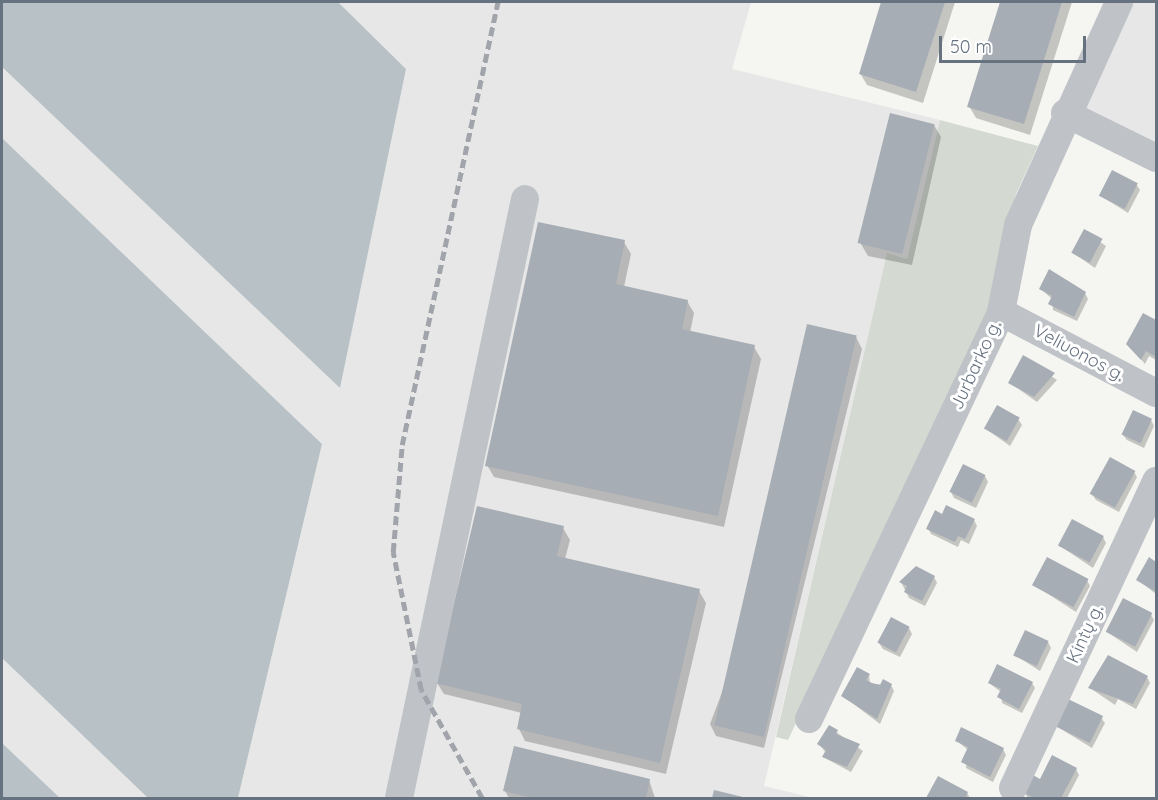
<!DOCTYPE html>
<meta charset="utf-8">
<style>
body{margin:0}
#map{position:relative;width:1158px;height:800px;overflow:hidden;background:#f5f5f2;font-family:Quicksand,sans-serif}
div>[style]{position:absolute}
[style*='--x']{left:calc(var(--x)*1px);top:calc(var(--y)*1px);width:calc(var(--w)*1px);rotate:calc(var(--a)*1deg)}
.built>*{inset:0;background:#e6e7e6}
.green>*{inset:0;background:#d4dad2}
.water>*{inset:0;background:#b8c1c6}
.shadow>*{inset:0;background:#0003}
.building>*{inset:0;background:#a7adb4;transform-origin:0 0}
.minor>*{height:28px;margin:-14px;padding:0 14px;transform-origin:14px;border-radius:14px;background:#bfc2c6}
.rail>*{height:4.5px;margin-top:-2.25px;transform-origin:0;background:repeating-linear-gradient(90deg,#a1a5ab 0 9px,transparent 0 13.5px)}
span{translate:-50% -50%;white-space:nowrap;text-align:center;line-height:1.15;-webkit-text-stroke:6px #fff;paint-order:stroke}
.street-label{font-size:18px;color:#677280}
.frame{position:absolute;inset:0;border:3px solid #677280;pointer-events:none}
.scale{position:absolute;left:939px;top:36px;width:147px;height:27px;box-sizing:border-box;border:3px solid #677280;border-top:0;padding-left:8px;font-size:18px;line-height:21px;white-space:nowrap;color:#677280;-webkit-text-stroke:4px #fff;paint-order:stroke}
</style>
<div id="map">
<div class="built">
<i style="clip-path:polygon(338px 2px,751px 2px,732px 69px,940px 120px,907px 259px,887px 254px,764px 786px,814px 798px,238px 798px,322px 444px,2px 138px,2px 67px,340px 387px,406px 69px)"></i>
<i style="clip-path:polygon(1130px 2px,1156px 2px,1156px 149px,1095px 118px,1084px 106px)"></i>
<i style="clip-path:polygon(2px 658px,148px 798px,60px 798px,2px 743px)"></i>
</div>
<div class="green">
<i style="clip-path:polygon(940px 120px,1038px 146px,1016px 194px,984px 326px,788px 740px,776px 737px,887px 253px,907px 259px)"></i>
</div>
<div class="water">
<i style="clip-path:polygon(2px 2px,338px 2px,406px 69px,340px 388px,2px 67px)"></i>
<i style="clip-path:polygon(2px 138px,322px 444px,238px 798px,148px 798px,2px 658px)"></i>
<i style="clip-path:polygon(2px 743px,60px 798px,2px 798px)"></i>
</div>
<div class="shadow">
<i style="clip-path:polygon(883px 2px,955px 2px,923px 103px,867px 85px,860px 73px)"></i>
<i style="clip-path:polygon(1001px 2px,1072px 2px,1030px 135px,976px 118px,969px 106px)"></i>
<i style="clip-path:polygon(934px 125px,941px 137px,912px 265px,868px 256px,861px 244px)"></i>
<i style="clip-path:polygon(1136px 184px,1140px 190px,1128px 213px,1101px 196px)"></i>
<i style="clip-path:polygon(1084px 231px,1106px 246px,1095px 268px,1073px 253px)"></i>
<i style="clip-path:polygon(624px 242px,631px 254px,624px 287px,687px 301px,694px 313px,690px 333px,754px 347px,761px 359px,724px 527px,494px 477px,487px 465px)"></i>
<i style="clip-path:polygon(1041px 289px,1085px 293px,1088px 299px,1077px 321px,1053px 310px,1052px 299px)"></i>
<i style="clip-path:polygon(1143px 315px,1156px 322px,1156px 360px,1149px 356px,1145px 364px,1128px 344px)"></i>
<i style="clip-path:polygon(856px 337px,862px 349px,764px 748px,716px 736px,710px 724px)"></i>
<i style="clip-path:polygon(1023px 357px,1057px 380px,1037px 402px,1010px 383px)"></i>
<i style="clip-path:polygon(1018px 419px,1022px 425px,1010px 446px,986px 429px)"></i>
<i style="clip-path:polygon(1151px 420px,1154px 426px,1144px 448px,1127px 440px,1123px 435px)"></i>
<i style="clip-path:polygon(1134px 472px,1137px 477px,1119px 512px,1096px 500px,1092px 494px)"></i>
<i style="clip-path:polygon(985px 476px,988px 482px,976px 508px,954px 498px,951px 492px)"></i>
<i style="clip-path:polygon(943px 516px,974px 520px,977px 526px,969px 544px,961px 540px,958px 547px,931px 534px,928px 528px)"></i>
<i style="clip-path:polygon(563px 528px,570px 540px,565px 559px,699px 591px,706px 603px,666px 774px,525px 741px,519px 729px,522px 713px,444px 694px,437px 683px)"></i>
<i style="clip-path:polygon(1103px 537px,1106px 543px,1093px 568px,1060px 546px)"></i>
<i style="clip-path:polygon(1149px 560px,1156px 564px,1156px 594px,1138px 580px)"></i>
<i style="clip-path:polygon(934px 577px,937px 583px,925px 606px,909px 598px,901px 582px)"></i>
<i style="clip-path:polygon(1087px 580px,1090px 586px,1076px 612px,1034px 585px)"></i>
<i style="clip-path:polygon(1151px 615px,1154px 620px,1137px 652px,1107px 632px)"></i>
<i style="clip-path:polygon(909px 628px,912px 634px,900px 657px,883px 649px,879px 643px)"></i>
<i style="clip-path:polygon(1048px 642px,1051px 648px,1040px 671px,1015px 655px)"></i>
<i style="clip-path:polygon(869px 675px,870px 684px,891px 685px,894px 691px,880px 724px,843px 696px)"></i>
<i style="clip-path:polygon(1147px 677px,1150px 683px,1136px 709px,1118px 699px,1115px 705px,1090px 688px)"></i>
<i style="clip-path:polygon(989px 683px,1032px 683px,1035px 688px,1022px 713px,1002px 703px,1001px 692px)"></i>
<i style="clip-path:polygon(1101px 718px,1105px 723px,1092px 748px,1056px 726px)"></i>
<i style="clip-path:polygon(829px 727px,863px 751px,851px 772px,823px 757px,826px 753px,819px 744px)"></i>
<i style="clip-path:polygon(957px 741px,1003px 749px,1006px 755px,993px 782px,966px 768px,968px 750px)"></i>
<i style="clip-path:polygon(1076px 769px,1079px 775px,1067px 798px,1028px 798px,1024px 792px)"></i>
<i style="clip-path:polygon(938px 778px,967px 793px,970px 798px,928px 798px)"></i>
<i style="clip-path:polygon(649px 780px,655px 798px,509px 798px,505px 791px)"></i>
</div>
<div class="building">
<i style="clip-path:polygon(881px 2px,945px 2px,916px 92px,859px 74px)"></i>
<i style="clip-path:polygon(1000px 2px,1062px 2px,1024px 124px,967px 107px)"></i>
<i style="left:890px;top:113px;width:46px;height:134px;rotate:14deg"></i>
<i style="left:1112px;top:170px;width:29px;height:29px;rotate:27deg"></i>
<i style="clip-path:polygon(538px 222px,625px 240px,616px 284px,688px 300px,682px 329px,755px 345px,718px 516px,485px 466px)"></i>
<i style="left:1084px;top:229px;width:21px;height:27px;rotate:28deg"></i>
<i style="clip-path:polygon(1049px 269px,1086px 292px,1074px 317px,1048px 304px,1052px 296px,1039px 289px)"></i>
<i style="clip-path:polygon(1143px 313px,1156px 320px,1156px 357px,1146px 351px,1141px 360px,1126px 344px)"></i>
<i style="left:807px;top:324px;width:51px;height:412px;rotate:13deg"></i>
<i style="clip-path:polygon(1023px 355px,1055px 373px,1034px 397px,1008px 383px)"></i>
<i style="left:997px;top:405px;width:26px;height:27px;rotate:29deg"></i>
<i style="left:1133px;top:410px;width:21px;height:27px;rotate:25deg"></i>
<i style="left:1110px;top:457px;width:29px;height:42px;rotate:29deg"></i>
<i style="left:963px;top:464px;width:25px;height:31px;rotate:26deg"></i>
<i style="clip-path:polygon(946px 505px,975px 519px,965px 539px,958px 536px,955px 542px,926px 529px,935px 510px,942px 514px)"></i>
<i style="clip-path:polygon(477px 506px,564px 526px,557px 556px,700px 589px,660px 763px,517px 729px,522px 704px,435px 683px)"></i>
<i style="left:1072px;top:519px;width:36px;height:30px;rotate:28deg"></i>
<i style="left:1047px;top:557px;width:47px;height:32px;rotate:28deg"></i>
<i style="clip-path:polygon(1149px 557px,1156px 562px,1156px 592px,1136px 580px)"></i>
<i style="clip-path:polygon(916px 566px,935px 576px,922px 601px,904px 592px,907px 586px,899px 582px)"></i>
<i style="left:1123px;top:598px;width:33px;height:38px;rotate:27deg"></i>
<i style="left:891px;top:617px;width:21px;height:29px;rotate:28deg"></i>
<i style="left:1025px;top:630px;width:26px;height:28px;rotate:25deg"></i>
<i style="clip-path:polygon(1108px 655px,1148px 676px,1133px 704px,1088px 688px)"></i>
<i style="clip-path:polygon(997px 664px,1033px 682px,1019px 709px,997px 697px,1001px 689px,988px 683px)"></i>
<i style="clip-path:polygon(857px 667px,870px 674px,866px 680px,872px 683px,880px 685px,883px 679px,892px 684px,877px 719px,841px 696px)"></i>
<i style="left:1068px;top:699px;width:39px;height:30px;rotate:26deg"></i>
<i style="clip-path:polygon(829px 725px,838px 730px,836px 734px,860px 744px,847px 767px,822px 757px,826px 750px,817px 744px)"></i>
<i style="clip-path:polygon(961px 727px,1004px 748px,990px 777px,961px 762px,968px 747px,955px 741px)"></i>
<i style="clip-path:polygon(514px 746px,650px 779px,646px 798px,534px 798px,503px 791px)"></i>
<i style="clip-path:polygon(1052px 755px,1077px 768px,1061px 798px,1034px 798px,1022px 792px,1031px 774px,1040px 779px)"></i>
<i style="clip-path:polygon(938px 776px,968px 792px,965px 798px,926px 798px)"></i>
<i style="clip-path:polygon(714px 790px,747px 798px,712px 798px)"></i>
</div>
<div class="minor">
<i style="--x:1065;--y:113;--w:102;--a:26.3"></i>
<i style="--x:1001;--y:312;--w:175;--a:27.6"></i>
<i style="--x:809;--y:719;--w:450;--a:-64.7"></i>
<i style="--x:1001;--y:312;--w:89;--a:-78.9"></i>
<i style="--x:1018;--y:225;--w:245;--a:-65.6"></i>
<i style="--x:1013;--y:788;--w:339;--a:-65"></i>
<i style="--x:399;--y:798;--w:612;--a:-78.12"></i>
</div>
<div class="rail">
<i style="--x:482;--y:798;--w:124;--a:-119.5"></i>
<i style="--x:421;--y:690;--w:141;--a:-101.5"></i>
<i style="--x:393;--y:552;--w:107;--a:-85.2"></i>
<i style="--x:402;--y:445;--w:453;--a:-77.8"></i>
</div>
<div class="street-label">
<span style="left:1079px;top:353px;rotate:28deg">Veliuonos g.</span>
<span style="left:976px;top:365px;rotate:-65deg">Jurbarko g.</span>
<span style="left:1085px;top:634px;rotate:-65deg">Kintų g.</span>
</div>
<div class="frame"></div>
<div class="scale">50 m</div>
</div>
